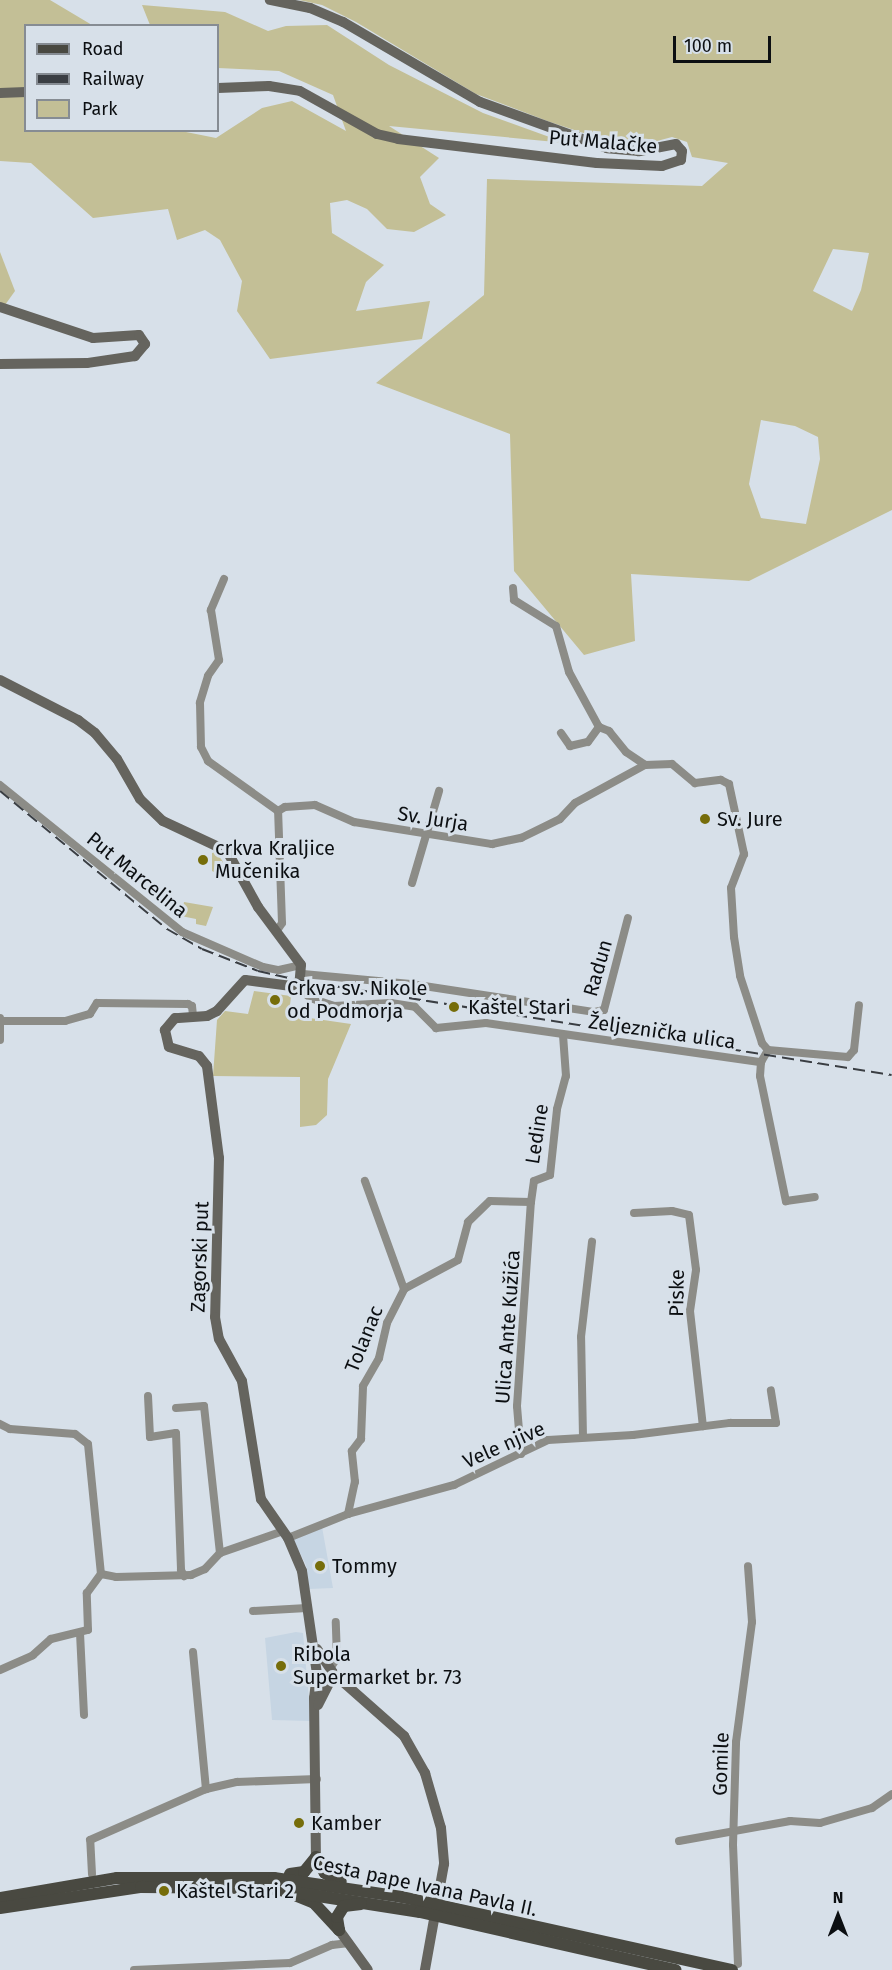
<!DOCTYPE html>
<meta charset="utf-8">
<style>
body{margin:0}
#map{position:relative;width:892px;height:1970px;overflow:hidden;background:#d7e0e9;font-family:"Fira Sans",sans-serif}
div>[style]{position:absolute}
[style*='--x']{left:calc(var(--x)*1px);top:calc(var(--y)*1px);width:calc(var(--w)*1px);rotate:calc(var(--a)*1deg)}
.built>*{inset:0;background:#c6d5e3}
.green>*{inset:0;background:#c3bf96}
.minor>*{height:8px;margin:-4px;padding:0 4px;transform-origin:4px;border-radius:4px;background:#8c8c87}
.secondary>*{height:10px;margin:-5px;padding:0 5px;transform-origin:5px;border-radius:5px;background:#65645e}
.primary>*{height:12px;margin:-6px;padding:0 6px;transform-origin:6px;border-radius:6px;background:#494941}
.rail>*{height:2px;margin-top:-1px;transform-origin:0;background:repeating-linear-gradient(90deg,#3a3e43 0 12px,transparent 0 18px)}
.dots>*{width:16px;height:16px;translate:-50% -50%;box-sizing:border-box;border:3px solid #d7e0e9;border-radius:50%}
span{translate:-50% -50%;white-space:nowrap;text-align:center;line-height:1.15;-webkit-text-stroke:6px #d7e0e9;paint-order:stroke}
.street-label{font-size:20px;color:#0c0f12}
.poi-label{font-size:20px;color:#0c0f12}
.left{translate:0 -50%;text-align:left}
.legend{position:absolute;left:24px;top:24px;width:195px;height:108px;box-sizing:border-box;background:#d7e0e9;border:2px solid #868c93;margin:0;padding:8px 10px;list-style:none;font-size:18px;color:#0c0f12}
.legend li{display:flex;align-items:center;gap:12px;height:30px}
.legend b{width:30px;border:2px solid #868c93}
.north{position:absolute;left:808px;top:1886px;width:60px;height:60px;-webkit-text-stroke:4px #d7e0e9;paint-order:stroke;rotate:0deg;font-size:16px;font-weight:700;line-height:24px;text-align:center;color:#0c0f12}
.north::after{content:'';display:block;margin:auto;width:21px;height:27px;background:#0c0f12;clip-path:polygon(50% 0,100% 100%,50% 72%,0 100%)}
.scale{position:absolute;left:673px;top:36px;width:98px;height:27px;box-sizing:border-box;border:3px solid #0c0f12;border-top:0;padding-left:8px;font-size:18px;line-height:21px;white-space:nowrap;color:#0c0f12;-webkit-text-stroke:4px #d7e0e9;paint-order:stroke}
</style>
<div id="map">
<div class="built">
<i style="clip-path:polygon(322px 1527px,333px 1588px,309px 1589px,306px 1565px,293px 1539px)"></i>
<i style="clip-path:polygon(296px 1632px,303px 1633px,311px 1721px,272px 1720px,265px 1638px)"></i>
</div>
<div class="green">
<i style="clip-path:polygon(0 0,50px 0,92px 25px,26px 26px,26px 130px,176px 130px,216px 138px,262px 108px,292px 101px,346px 131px,333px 95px,279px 71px,218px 68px,218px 26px,150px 25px,142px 5px,225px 12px,268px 31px,286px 26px,327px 25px,389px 65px,483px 113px,566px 143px,389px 126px,439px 158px,420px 177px,430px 204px,446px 215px,414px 232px,387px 229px,367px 209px,347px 200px,330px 203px,332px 233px,384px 265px,366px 282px,356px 311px,430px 301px,422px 339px,270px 359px,237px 311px,242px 281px,220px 240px,205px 230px,177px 240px,168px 209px,93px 218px,31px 163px,0 161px)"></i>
<i style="clip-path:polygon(evenodd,299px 0,892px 0,892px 510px,749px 581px,631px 574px,635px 641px,584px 655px,514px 571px,510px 434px,376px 383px,484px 295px,487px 179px,702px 186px,728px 163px,692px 157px,687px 142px,672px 137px,642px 145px,617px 144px,550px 122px,476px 94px,356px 22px,322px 5px,299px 0,833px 249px,869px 253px,861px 290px,852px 311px,813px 291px,833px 249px,299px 0,761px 420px,795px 426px,818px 437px,820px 459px,806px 524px,761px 518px,749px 484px,761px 420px)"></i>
<i style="clip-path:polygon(0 252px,15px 291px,0 312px)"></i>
<i style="clip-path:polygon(216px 852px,231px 873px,223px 877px,212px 871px,212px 853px)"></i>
<i style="clip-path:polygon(184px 902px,213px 907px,206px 926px,196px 924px,196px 919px,181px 916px)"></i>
<i style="clip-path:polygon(254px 991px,291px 996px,289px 1015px,351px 1024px,328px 1079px,327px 1115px,316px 1125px,300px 1127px,300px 1077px,213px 1076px,217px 1020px,225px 1011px,248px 1014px)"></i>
</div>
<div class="minor">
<i style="--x:224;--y:579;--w:34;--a:113"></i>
<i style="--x:211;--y:610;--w:51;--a:80.9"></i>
<i style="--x:219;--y:660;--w:19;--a:125"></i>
<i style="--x:208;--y:676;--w:28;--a:107"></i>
<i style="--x:200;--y:703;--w:44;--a:88.7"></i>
<i style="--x:201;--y:747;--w:16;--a:63"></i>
<i style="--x:208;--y:761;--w:86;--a:35.5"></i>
<i style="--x:513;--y:588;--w:12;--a:85"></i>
<i style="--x:514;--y:600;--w:49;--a:31.8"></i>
<i style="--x:556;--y:626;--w:48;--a:74.2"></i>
<i style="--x:569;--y:672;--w:63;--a:61.4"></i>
<i style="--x:599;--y:727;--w:11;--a:22"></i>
<i style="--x:609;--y:731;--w:27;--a:51"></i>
<i style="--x:626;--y:752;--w:23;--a:34"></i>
<i style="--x:561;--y:733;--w:16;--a:55"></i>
<i style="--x:570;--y:746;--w:18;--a:-13"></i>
<i style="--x:588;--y:742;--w:19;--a:-54"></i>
<i style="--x:645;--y:765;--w:27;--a:-2"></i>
<i style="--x:672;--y:764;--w:30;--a:40"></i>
<i style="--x:695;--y:783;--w:26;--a:-7"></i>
<i style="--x:721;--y:780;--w:9;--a:27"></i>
<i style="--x:729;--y:784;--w:72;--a:77.9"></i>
<i style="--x:744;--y:854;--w:36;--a:111"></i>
<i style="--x:731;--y:888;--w:49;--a:86.5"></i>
<i style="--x:734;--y:937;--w:39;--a:81"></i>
<i style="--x:740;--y:976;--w:71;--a:71.8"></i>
<i style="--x:762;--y:1043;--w:9;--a:49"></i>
<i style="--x:768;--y:1050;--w:14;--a:120"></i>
<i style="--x:0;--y:785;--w:234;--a:38.9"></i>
<i style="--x:182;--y:932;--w:88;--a:23.4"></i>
<i style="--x:263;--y:967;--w:16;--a:11"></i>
<i style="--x:279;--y:970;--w:23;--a:-13"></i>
<i style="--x:412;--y:883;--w:96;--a:-73.6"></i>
<i style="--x:278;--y:929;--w:7;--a:-56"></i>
<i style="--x:282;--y:923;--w:112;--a:-92"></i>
<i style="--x:278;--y:811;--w:8;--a:-30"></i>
<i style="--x:285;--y:807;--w:30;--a:-4"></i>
<i style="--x:315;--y:805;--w:43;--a:23.6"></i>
<i style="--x:354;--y:822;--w:140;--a:9.1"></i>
<i style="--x:492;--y:844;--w:30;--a:-12"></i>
<i style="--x:521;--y:838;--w:43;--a:-26"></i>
<i style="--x:560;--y:819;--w:22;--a:-47"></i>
<i style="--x:575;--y:803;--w:80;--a:-28.5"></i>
<i style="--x:303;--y:974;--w:108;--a:5.3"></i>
<i style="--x:411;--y:984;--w:186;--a:8.7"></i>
<i style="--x:595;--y:1012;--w:9;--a:-13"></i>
<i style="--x:604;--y:1010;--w:95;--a:-75.4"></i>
<i style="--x:299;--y:987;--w:16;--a:45"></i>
<i style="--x:310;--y:998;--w:25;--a:18"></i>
<i style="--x:334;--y:1006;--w:57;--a:-3"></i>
<i style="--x:391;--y:1003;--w:24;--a:9"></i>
<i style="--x:415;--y:1007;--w:30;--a:45"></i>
<i style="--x:436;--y:1028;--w:50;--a:-5.7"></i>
<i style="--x:486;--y:1023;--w:278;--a:8.1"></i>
<i style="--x:761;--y:1062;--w:14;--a:94"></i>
<i style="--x:760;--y:1076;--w:128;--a:78.3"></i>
<i style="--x:786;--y:1201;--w:29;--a:-8"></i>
<i style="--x:1;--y:1021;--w:64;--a:0"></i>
<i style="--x:65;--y:1021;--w:26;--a:-16"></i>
<i style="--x:90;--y:1014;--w:13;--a:-58"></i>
<i style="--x:97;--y:1003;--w:91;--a:0.6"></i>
<i style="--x:188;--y:1004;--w:4;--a:27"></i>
<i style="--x:192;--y:1006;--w:10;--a:84"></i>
<i style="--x:0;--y:1040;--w:22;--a:-90"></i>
<i style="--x:768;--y:1050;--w:80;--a:5"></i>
<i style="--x:848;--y:1057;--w:9;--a:-49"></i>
<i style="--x:854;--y:1050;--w:45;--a:-83.7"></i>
<i style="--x:634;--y:1213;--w:38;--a:-3"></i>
<i style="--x:672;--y:1211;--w:17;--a:13"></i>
<i style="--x:689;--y:1215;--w:55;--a:82.7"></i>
<i style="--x:696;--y:1270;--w:41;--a:98.3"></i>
<i style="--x:690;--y:1311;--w:116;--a:83.6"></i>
<i style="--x:404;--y:1289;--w:61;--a:-28.2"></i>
<i style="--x:458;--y:1260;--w:39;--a:-75"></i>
<i style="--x:468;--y:1222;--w:30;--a:-44"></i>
<i style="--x:490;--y:1201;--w:41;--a:1.4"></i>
<i style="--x:531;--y:1202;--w:21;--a:-82"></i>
<i style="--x:534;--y:1181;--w:17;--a:-21"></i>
<i style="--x:550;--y:1175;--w:66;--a:-83.9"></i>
<i style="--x:557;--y:1109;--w:34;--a:-75"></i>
<i style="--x:566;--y:1076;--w:41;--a:-94.2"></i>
<i style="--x:148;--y:1396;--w:41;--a:87.2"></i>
<i style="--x:150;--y:1437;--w:26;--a:-9"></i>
<i style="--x:176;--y:1433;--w:137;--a:87.9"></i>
<i style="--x:181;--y:1570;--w:7;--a:63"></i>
<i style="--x:176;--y:1408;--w:28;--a:-4"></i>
<i style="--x:204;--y:1406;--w:148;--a:83.8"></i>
<i style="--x:0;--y:1424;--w:11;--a:27"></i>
<i style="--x:10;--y:1429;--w:65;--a:4.4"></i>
<i style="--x:75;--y:1434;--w:16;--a:38"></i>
<i style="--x:88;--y:1444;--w:131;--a:84.3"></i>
<i style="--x:583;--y:1437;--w:100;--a:-91.1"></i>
<i style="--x:581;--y:1337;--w:96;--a:-83.4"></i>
<i style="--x:521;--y:1454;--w:48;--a:-94.8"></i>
<i style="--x:517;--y:1406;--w:204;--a:-86.1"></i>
<i style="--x:348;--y:1514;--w:33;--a:-78"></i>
<i style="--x:355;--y:1482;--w:31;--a:-96"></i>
<i style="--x:352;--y:1451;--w:15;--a:-53"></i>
<i style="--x:361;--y:1439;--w:53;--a:-87.8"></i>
<i style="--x:363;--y:1386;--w:32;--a:-60"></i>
<i style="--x:379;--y:1358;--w:36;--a:-77"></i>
<i style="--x:387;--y:1323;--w:38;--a:-63"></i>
<i style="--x:404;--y:1289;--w:115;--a:-109.9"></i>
<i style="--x:288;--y:1538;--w:65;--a:-21.8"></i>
<i style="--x:348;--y:1514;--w:110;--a:-15.3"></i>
<i style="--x:454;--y:1485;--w:104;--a:-25.6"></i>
<i style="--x:548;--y:1440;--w:85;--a:-3.4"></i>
<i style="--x:633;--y:1435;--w:98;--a:-7.1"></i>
<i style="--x:730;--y:1423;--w:46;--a:0"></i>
<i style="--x:776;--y:1423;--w:33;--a:-99"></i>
<i style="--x:101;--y:1574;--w:15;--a:11"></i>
<i style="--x:116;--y:1577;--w:75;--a:-1.5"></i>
<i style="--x:191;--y:1575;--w:15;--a:-23"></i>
<i style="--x:205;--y:1569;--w:22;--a:-47"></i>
<i style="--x:220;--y:1553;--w:67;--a:-19.2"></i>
<i style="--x:253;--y:1611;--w:54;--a:-3.2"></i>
<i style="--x:80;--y:1633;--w:82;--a:87.2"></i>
<i style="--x:193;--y:1652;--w:138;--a:84.6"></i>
<i style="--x:330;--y:1669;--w:13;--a:-58"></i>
<i style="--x:337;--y:1658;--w:36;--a:-92"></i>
<i style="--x:0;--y:1670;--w:36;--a:-24"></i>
<i style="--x:33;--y:1655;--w:24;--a:-42"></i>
<i style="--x:51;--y:1639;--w:38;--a:-14"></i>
<i style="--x:88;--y:1630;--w:37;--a:-92"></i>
<i style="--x:87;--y:1593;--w:24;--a:-54"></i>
<i style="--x:679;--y:1841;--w:113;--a:-10.2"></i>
<i style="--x:790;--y:1821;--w:30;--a:4"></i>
<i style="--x:820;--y:1823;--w:54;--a:-16.1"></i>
<i style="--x:872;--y:1808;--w:24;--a:-35"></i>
<i style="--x:92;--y:1874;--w:34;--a:-93"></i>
<i style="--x:90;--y:1840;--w:127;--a:-23.7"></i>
<i style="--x:206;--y:1789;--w:32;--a:-13"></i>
<i style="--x:237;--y:1782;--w:80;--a:-2.1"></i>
<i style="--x:738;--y:1964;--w:119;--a:-92.4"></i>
<i style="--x:733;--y:1845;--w:103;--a:-88.3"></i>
<i style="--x:736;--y:1742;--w:121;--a:-82.4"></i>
<i style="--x:752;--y:1622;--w:56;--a:-94.1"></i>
<i style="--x:134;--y:1970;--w:156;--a:-2.6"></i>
<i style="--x:290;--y:1963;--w:46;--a:-23.2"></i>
<i style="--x:332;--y:1945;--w:17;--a:-7"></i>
</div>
<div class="secondary">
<i style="--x:218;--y:88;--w:51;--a:-2.2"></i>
<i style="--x:269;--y:86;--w:31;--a:9"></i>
<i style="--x:300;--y:91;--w:88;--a:29.2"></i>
<i style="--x:377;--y:134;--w:22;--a:13"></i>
<i style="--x:398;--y:139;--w:200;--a:6.9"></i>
<i style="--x:597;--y:163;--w:65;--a:2.6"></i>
<i style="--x:662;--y:166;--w:20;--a:-18"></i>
<i style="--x:681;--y:160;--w:9;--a:-84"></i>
<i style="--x:682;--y:151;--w:9;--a:-131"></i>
<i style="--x:676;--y:144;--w:38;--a:169"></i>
<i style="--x:639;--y:151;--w:32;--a:-175"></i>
<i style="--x:607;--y:148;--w:135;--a:-160.1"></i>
<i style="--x:480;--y:102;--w:159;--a:-149.7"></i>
<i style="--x:343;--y:22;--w:36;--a:-157"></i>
<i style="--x:310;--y:8;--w:41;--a:-168.7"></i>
<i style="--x:0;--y:93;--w:26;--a:-2"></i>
<i style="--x:0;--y:307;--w:98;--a:18.4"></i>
<i style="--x:93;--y:338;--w:46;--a:-3.7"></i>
<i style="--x:139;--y:335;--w:11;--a:56"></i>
<i style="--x:145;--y:344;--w:16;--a:130"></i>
<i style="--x:135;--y:356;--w:49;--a:171.7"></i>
<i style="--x:87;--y:363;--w:87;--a:179.3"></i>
<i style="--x:0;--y:680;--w:88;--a:27.1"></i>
<i style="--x:78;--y:720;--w:21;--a:37"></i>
<i style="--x:95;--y:733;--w:34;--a:50"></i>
<i style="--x:117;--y:759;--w:46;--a:60.1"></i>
<i style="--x:140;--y:799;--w:32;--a:44"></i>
<i style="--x:163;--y:821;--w:71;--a:25.1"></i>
<i style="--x:227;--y:851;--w:64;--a:61"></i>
<i style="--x:258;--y:907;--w:72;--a:53.4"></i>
<i style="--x:301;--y:965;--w:22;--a:95"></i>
<i style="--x:299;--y:987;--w:54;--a:-172.6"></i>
<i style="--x:245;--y:980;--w:42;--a:132.1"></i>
<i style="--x:217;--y:1011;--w:11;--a:153"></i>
<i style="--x:207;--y:1016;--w:32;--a:176"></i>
<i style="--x:175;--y:1018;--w:16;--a:130"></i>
<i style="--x:165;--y:1030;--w:17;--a:77"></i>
<i style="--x:169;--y:1047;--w:31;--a:17"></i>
<i style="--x:199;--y:1056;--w:13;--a:51"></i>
<i style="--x:207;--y:1066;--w:93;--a:82.6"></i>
<i style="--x:219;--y:1158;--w:159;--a:91.4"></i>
<i style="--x:215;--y:1317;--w:22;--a:80"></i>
<i style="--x:219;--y:1339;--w:48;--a:61.3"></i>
<i style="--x:242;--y:1381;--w:120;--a:80.9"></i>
<i style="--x:261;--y:1499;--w:47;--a:55.3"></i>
<i style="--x:288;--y:1538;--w:36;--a:67"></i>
<i style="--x:302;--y:1571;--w:104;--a:81.7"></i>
<i style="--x:317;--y:1674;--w:24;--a:97"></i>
<i style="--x:314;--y:1698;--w:159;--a:89.3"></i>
<i style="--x:317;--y:1649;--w:30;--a:56"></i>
<i style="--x:334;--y:1674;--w:94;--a:41.5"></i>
<i style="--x:404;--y:1736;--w:43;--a:60.4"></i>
<i style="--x:425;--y:1773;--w:57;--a:73.8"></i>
<i style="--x:441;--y:1828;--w:36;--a:85"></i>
<i style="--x:444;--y:1864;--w:108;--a:100.2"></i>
<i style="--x:318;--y:1705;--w:35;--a:-63"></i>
<i style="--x:339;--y:1930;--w:49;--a:54.1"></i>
</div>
<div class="primary">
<i style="--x:316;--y:1857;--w:18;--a:61"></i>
<i style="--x:325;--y:1873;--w:18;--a:29"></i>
<i style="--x:290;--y:1874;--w:14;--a:-8"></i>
<i style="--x:304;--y:1872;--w:19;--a:-51"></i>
<i style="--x:297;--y:1896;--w:18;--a:22"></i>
<i style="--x:314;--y:1903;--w:37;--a:47"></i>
<i style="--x:0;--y:1898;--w:119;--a:-9.7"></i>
<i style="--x:117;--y:1878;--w:157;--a:0"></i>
<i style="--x:274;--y:1878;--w:129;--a:8.4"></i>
<i style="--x:402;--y:1897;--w:338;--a:12.5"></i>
<i style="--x:0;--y:1908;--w:143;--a:-8.5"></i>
<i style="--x:141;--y:1887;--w:126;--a:0.5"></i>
<i style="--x:267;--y:1888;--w:155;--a:8.9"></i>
<i style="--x:420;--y:1912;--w:262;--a:12.8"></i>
<i style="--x:339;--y:1930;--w:13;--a:-99"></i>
<i style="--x:337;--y:1917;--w:13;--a:-58"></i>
<i style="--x:344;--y:1906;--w:17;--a:-7"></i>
</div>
<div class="rail">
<i style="--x:0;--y:791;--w:217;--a:39.6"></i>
<i style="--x:167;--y:929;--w:40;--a:29.7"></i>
<i style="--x:202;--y:949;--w:60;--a:21.4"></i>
<i style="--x:258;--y:971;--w:45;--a:12.8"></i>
<i style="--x:302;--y:981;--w:597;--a:9.05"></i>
</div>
<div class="dots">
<i style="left:705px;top:819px;background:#766d0a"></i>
<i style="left:203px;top:860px;background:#766d0a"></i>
<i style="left:275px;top:1000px;background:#766d0a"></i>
<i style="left:454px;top:1007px;background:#766d0a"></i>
<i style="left:320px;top:1566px;background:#766d0a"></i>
<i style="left:281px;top:1666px;background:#766d0a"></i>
<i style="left:299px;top:1823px;background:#766d0a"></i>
<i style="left:164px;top:1891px;background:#766d0a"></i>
</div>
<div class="street-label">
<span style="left:603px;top:142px;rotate:5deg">Put Malačke</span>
<span style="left:433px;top:819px;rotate:9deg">Sv. Jurja</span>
<span style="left:137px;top:875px;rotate:39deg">Put Marcelina</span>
<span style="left:598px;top:968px;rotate:-74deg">Radun</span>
<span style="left:662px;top:1032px;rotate:8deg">Željeznička ulica</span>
<span style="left:537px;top:1134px;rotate:-81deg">Ledine</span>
<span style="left:200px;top:1257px;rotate:-88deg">Zagorski put</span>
<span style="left:677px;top:1293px;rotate:-89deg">Piske</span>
<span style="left:508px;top:1327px;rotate:-86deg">Ulica Ante Kužića</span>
<span style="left:364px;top:1339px;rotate:-68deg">Tolanac</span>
<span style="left:504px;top:1445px;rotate:-24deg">Vele njive</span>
<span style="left:721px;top:1764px;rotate:-88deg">Gomile</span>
<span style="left:425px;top:1886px;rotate:12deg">Cesta pape Ivana Pavla II.</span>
</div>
<div class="poi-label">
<span class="left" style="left:717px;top:819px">Sv. Jure</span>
<span class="left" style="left:215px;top:860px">crkva Kraljice<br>Mučenika</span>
<span class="left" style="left:287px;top:1000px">Crkva sv. Nikole<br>od Podmorja</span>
<span class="left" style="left:468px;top:1007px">Kaštel Stari</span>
<span class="left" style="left:332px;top:1566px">Tommy</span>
<span class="left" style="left:293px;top:1666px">Ribola<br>Supermarket br. 73</span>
<span class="left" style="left:311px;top:1823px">Kamber</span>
<span class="left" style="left:176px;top:1891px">Kaštel Stari 2</span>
</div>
<ul class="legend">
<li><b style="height:8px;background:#494941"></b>Road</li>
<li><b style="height:8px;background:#3a3e43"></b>Railway</li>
<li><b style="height:16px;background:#c3bf96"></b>Park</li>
</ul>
<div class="north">N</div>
<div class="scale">100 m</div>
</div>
